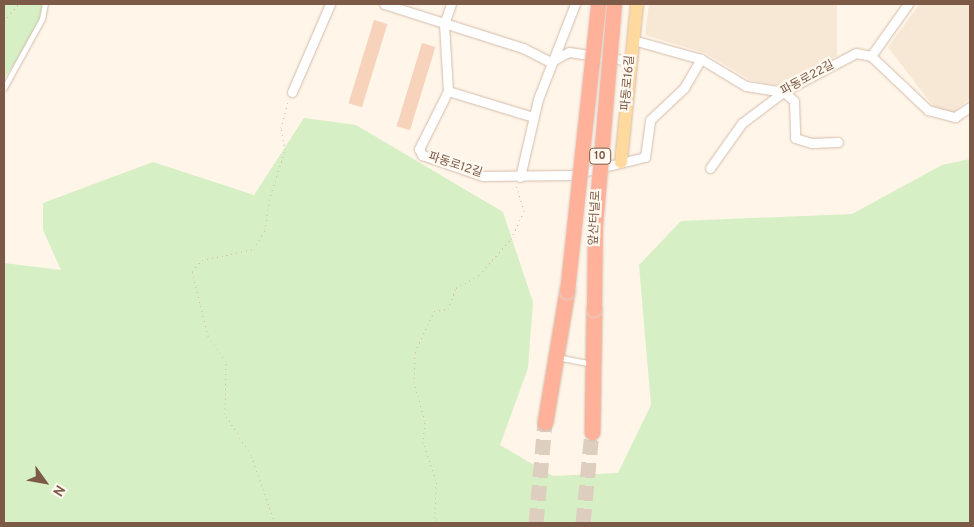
<!DOCTYPE html>
<meta charset="utf-8">
<style>
body{margin:0}
#map{position:relative;width:974px;height:527px;overflow:hidden;background:#fff5e8;font-family:Overpass,"Noto Sans KR",sans-serif}
div>[style]{position:absolute}
[style*='--x']{left:calc(var(--x)*1px);top:calc(var(--y)*1px);width:calc(var(--w)*1px);rotate:calc(var(--a)*1deg)}
.residential>*{inset:0;background:#f7e7d5}
.green>*{inset:0;background:#d6efc4}
.building>*{inset:0;background:#f7d3bc;transform-origin:0 0}
.highway-tunnel>*{height:15px;margin-top:-7.5px;transform-origin:0;background:repeating-linear-gradient(90deg,#decec0 0 15px,transparent 0 23px)}
.path>*{height:1px;margin-top:-0.5px;transform-origin:0;background:repeating-linear-gradient(90deg,#ddb69e 0 1px,transparent 0 5px)}
.roads{filter:drop-shadow(0 0 1px #d3bcab) drop-shadow(0 0 1px #d3bcab)}
.lane>*{height:4.5px;margin:-2.25px;padding:0 2.25px;transform-origin:2.25px;border-radius:2.25px;background:#fff}
.street>*{height:9px;margin:-4.5px;padding:0 4.5px;transform-origin:4.5px;border-radius:4.5px;background:#fff}
.primary>*{height:12px;margin:-6px;padding:0 6px;transform-origin:6px;border-radius:6px;background:#ffd99e}
.highway>*{height:15px;margin:-7.5px;padding:0 7.5px;transform-origin:7.5px;border-radius:7.5px;background:#ffb299}
.bridges{filter:drop-shadow(0 0 1px #ddd4cf) drop-shadow(0 0 1px #ddd4cf)}
.highway-bridge>*{height:15px;margin:-7.5px;padding:0 7.5px;transform-origin:7.5px;border-radius:7.5px;background:#ffb299}
span{translate:-50% -50%;white-space:nowrap;text-align:center;line-height:1.15;-webkit-text-stroke:4.5px #fff9f0;paint-order:stroke}
.shield-label span{padding:1px 4px;background:#fff9f0;border:1px solid;border-radius:4px;-webkit-text-stroke-width:0}
.shield-label{font-size:11px;color:#7d5a48;font-weight:700}
.street-label{font-size:12px;color:#7d5a48}
.frame{position:absolute;inset:0;border:5px solid #7d5a48;pointer-events:none}
.north{position:absolute;left:20px;top:457px;width:50px;height:50px;-webkit-text-stroke:4px #fff9f0;paint-order:stroke;rotate:122deg;font-size:14px;font-weight:700;line-height:20px;text-align:center;color:#7d5a48}
.north::after{content:'';display:block;margin:auto;width:18px;height:22px;background:#7d5a48;clip-path:polygon(50% 0,100% 100%,50% 72%,0 100%)}
</style>
<div id="map">
<div class="residential">
<i style="clip-path:polygon(649px 4px,837px 4px,837px 56px,779px 86px,750px 80px,705px 53px,645px 35px)"></i>
<i style="clip-path:polygon(920px 4px,970px 4px,970px 98px,953px 113px,933px 106px,888px 47px)"></i>
</div>
<div class="green">
<i style="clip-path:polygon(4px 4px,46px 4px,41px 29px,4px 78px)"></i>
<i style="clip-path:polygon(304px 118px,356px 125px,503px 212px,533px 302px,528px 368px,500px 445px,553px 476px,618px 473px,651px 405px,639px 265px,681px 221px,852px 214px,942px 165px,970px 159px,970px 523px,4px 523px,4px 263px,61px 270px,43px 230px,43px 203px,153px 162px,254px 195px)"></i>
</div>
<div class="building">
<i style="left:374px;top:20px;width:14px;height:87px;rotate:17deg"></i>
<i style="left:422px;top:43px;width:14px;height:87px;rotate:17deg"></i>
</div>
<div class="highway-tunnel">
<i style="--x:536;--y:523;--w:101;--a:-84.9"></i>
<i style="--x:583;--y:523;--w:91;--a:-84.4"></i>
</div>
<div class="path">
<i style="--x:4;--y:21;--w:23;--a:-49"></i>
<i style="--x:275;--y:523;--w:72;--a:-109.4"></i>
<i style="--x:251;--y:455;--w:49;--a:-122.4"></i>
<i style="--x:225;--y:414;--w:53;--a:-88.9"></i>
<i style="--x:226;--y:361;--w:31;--a:-126"></i>
<i style="--x:208;--y:336;--w:67;--a:-103.8"></i>
<i style="--x:192;--y:271;--w:15;--a:-48"></i>
<i style="--x:202;--y:260;--w:53;--a:-11.9"></i>
<i style="--x:254;--y:249;--w:22;--a:-60"></i>
<i style="--x:265;--y:230;--w:30;--a:-82"></i>
<i style="--x:269;--y:200;--w:52;--a:-72.3"></i>
<i style="--x:285;--y:150;--w:22;--a:-100"></i>
<i style="--x:281;--y:128;--w:30;--a:-75"></i>
<i style="--x:441;--y:523;--w:8;--a:-140"></i>
<i style="--x:435;--y:518;--w:38;--a:-88"></i>
<i style="--x:436;--y:480;--w:39;--a:-109"></i>
<i style="--x:423;--y:443;--w:22;--a:-85"></i>
<i style="--x:425;--y:421;--w:40;--a:-106"></i>
<i style="--x:414;--y:383;--w:31;--a:-88"></i>
<i style="--x:415;--y:352;--w:45;--a:-65.1"></i>
<i style="--x:434;--y:311;--w:14;--a:-8"></i>
<i style="--x:448;--y:309;--w:22;--a:-69"></i>
<i style="--x:456;--y:288;--w:26;--a:-29"></i>
<i style="--x:479;--y:275;--w:48;--a:-48.4"></i>
<i style="--x:511;--y:239;--w:31;--a:-65"></i>
<i style="--x:524;--y:211;--w:27;--a:-107"></i>
</div>
<div class="roads">
<div class="lane">
<i style="--x:4;--y:88;--w:79;--a:-61.2"></i>
<i style="--x:42;--y:19;--w:15;--a:-79"></i>
<i style="--x:557;--y:357;--w:36;--a:11"></i>
</div>
<div class="street">
<i style="--x:384;--y:4;--w:146;--a:17.6"></i>
<i style="--x:523;--y:48;--w:30;--a:27"></i>
<i style="--x:550;--y:62;--w:21;--a:-28"></i>
<i style="--x:569;--y:52;--w:62;--a:8.4"></i>
<i style="--x:630;--y:61;--w:5;--a:-79"></i>
<i style="--x:451;--y:4;--w:21;--a:109"></i>
<i style="--x:444;--y:24;--w:67;--a:86.6"></i>
<i style="--x:448;--y:91;--w:65;--a:116.6"></i>
<i style="--x:419;--y:149;--w:7;--a:63"></i>
<i style="--x:422;--y:155;--w:65;--a:19"></i>
<i style="--x:483;--y:176;--w:88;--a:-0.7"></i>
<i style="--x:571;--y:175;--w:76;--a:-13.7"></i>
<i style="--x:645;--y:157;--w:37;--a:-82"></i>
<i style="--x:650;--y:120;--w:47;--a:-43.3"></i>
<i style="--x:684;--y:88;--w:34;--a:-60"></i>
<i style="--x:633;--y:40;--w:71;--a:15.6"></i>
<i style="--x:701;--y:59;--w:52;--a:31"></i>
<i style="--x:746;--y:86;--w:38;--a:9"></i>
<i style="--x:784;--y:92;--w:13;--a:42"></i>
<i style="--x:794;--y:101;--w:37;--a:88"></i>
<i style="--x:795;--y:138;--w:17;--a:17"></i>
<i style="--x:811;--y:143;--w:27;--a:-2"></i>
<i style="--x:871;--y:56;--w:79;--a:43.5"></i>
<i style="--x:928;--y:110;--w:28;--a:15"></i>
<i style="--x:955;--y:117;--w:18;--a:-34"></i>
<i style="--x:448;--y:91;--w:89;--a:17"></i>
<i style="--x:292;--y:92;--w:96;--a:-66.6"></i>
<i style="--x:710;--y:168;--w:55;--a:-54.6"></i>
<i style="--x:742;--y:123;--w:55;--a:-36.9"></i>
<i style="--x:786;--y:90;--w:79;--a:-27.9"></i>
<i style="--x:856;--y:53;--w:15;--a:11"></i>
<i style="--x:871;--y:56;--w:64;--a:-54.6"></i>
<i style="--x:520;--y:177;--w:80;--a:-77"></i>
<i style="--x:538;--y:99;--w:102;--a:-68.7"></i>
</div>
<div class="primary">
<i style="--x:621;--y:162;--w:159;--a:-84.2"></i>
</div>
<div class="highway">
<i style="--x:545;--y:422;--w:133;--a:-80.5"></i>
<i style="--x:592;--y:432;--w:123;--a:-89.1"></i>
</div>
</div>
<div class="bridges">
<div class="highway-bridge">
<i style="--x:567;--y:291;--w:289;--a:-83.8"></i>
<i style="--x:594;--y:309;--w:83;--a:-89.3"></i>
<i style="--x:595;--y:226;--w:223;--a:-85.1"></i>
</div>
</div>
<div class="shield-label">
<span style="left:600px;top:156px">10</span>
</div>
<div class="street-label">
<span style="left:808px;top:79px;rotate:-29deg">파동로22길</span>
<span style="left:629px;top:83px;rotate:-85deg">파동로16길</span>
<span style="left:455px;top:166px;rotate:18deg">파동로12길</span>
<span style="left:596px;top:218px;rotate:-87deg">앞산터널로</span>
</div>
<div class="frame"></div>
<div class="north">N</div>
</div>
